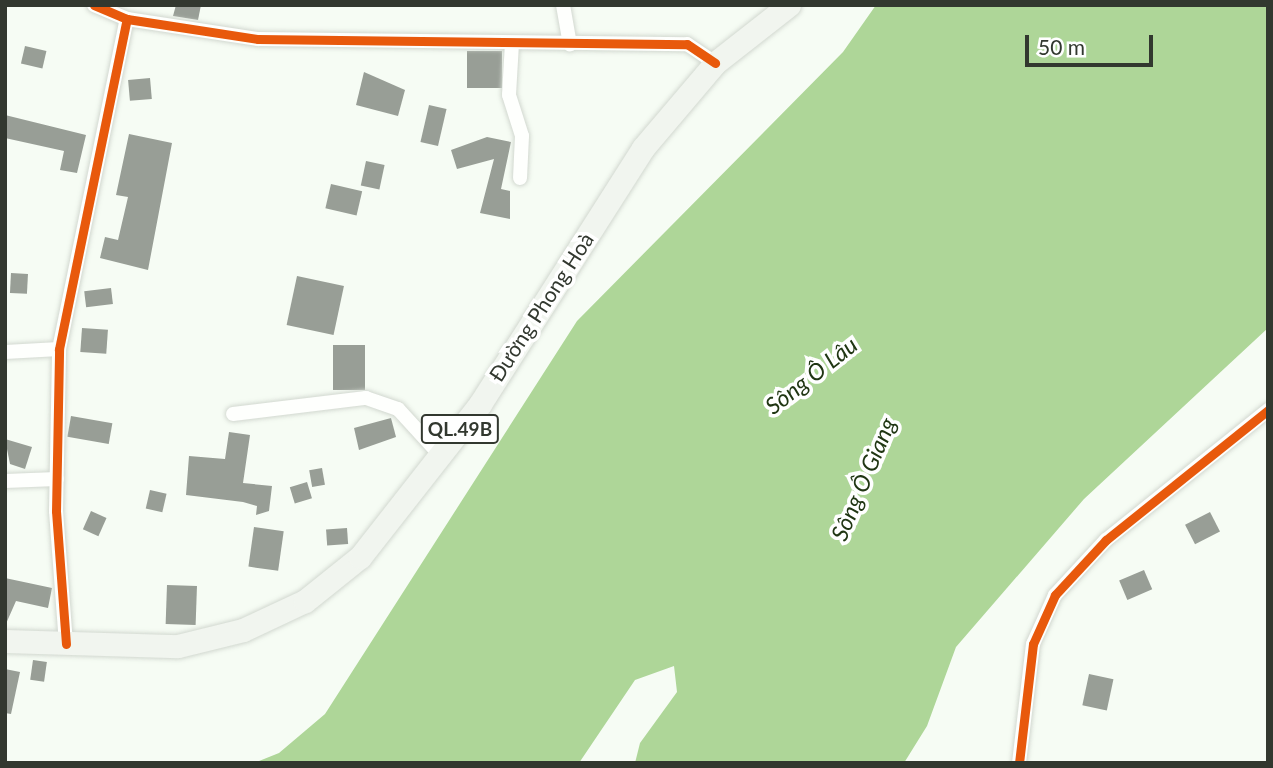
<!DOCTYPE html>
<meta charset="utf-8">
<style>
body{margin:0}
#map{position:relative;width:1273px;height:768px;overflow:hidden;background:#f6fcf4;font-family:Lato,sans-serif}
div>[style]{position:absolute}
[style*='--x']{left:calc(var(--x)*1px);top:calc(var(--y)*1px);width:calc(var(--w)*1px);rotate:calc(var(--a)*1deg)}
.water>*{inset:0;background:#aed698}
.building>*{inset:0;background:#989e96;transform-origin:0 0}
.roads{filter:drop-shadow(0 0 2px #d2d8d0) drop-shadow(0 0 2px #d2d8d0)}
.street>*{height:14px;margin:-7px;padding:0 7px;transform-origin:7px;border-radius:7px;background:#fefffd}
.primary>*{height:23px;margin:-11.5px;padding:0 11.5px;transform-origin:11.5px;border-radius:11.5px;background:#f1f5ef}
.cycleway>*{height:9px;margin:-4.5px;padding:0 4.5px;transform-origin:4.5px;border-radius:4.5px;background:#e8590c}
span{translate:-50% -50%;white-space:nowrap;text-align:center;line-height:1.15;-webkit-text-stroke:7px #fff;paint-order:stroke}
.shield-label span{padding:2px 5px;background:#fff;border:2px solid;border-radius:5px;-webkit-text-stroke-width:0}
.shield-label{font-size:19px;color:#32382f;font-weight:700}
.street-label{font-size:21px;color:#32382f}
.water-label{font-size:23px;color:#203613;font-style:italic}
.frame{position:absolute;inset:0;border:7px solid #32382f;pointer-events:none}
.scale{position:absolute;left:1025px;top:35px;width:128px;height:32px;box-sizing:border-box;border:4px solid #32382f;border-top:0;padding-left:9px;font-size:21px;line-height:24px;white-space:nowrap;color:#32382f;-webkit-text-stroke:5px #fff;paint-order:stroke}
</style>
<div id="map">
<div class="water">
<i style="clip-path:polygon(876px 5px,1268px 5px,1268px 328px,1084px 499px,956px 647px,927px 726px,904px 763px,635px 763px,640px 743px,677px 692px,674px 666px,635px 680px,579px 763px,254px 763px,279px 753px,325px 714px,577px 321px,843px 52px)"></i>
</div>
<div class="building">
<i style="clip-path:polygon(176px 5px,201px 5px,198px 20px,173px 16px)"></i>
<i style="left:25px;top:46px;width:22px;height:18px;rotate:13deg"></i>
<i style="left:467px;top:51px;width:35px;height:37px"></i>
<i style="clip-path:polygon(364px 72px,405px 90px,398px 116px,356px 105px)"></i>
<i style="left:150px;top:78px;width:21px;height:22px;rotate:85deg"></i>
<i style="left:429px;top:105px;width:18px;height:38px;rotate:13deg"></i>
<i style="clip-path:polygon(5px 115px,86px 135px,77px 173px,60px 170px,64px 151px,5px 138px)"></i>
<i style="clip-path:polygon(129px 134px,172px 143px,148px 270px,100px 258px,105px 237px,118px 240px,128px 197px,116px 195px)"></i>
<i style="clip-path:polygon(487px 137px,511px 142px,501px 189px,510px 191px,510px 219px,480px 213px,494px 159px,457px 169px,451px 150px)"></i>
<i style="left:366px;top:161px;width:19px;height:25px;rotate:12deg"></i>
<i style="left:331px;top:184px;width:32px;height:25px;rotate:13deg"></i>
<i style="left:11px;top:273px;width:17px;height:20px;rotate:3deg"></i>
<i style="left:297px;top:276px;width:48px;height:50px;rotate:12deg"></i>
<i style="left:111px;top:288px;width:16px;height:27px;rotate:83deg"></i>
<i style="left:82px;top:328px;width:26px;height:24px;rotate:4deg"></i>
<i style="left:333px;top:345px;width:32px;height:45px"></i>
<i style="left:71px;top:416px;width:42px;height:21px;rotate:10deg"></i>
<i style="clip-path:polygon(391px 418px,396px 437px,359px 450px,354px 428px)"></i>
<i style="clip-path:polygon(229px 432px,250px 435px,243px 483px,272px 486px,269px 511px,256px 515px,257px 506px,243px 502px,186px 495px,189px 456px,225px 459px)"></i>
<i style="clip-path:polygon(5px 439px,32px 447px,25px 469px,10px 464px)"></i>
<i style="left:322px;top:468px;width:17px;height:13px;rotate:80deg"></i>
<i style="left:307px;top:482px;width:17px;height:18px;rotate:73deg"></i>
<i style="left:150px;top:490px;width:17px;height:19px;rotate:13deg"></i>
<i style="left:91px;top:511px;width:17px;height:20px;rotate:24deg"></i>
<i style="left:1210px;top:512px;width:22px;height:28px;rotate:63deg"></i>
<i style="left:254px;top:527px;width:30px;height:40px;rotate:8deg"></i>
<i style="left:347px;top:528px;width:16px;height:21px;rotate:86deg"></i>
<i style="left:1144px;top:570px;width:21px;height:27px;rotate:67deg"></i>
<i style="clip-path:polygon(5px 578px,52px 588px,48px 608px,16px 601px,5px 626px)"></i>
<i style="left:167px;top:585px;width:30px;height:39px;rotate:2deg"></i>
<i style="left:33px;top:660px;width:14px;height:20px;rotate:8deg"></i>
<i style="clip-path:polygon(5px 669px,20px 672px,11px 714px,5px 713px)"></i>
<i style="left:1089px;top:674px;width:25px;height:32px;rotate:12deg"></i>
</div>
<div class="roads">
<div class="street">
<i style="--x:94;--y:5;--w:36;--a:23"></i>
<i style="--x:127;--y:19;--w:133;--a:8.7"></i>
<i style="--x:258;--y:39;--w:429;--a:0.7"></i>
<i style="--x:687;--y:44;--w:34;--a:34"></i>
<i style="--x:563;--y:5;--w:40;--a:80"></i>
<i style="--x:512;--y:43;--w:52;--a:93.3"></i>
<i style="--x:509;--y:95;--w:43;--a:72.4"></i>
<i style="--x:522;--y:136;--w:42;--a:92.7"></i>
<i style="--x:5;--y:352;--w:54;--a:-3.2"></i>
<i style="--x:233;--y:414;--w:134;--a:-6.9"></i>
<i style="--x:366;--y:398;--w:34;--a:19"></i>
<i style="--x:398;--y:409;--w:62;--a:47.6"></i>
<i style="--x:5;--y:481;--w:52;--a:-2.2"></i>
<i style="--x:66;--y:644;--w:133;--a:-94.3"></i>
<i style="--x:56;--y:511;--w:162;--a:-88.9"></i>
<i style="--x:59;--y:349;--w:337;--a:-78.4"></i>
<i style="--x:1019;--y:763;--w:120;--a:-83.3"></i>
<i style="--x:1033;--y:644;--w:54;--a:-65.8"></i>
<i style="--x:1055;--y:595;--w:75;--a:-47.2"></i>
<i style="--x:1106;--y:540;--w:208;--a:-38.7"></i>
</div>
<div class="primary">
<i style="--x:5;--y:641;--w:173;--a:1.7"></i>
<i style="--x:178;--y:646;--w:67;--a:-13.8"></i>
<i style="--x:243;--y:630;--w:68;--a:-25.1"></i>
<i style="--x:305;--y:601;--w:70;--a:-38.7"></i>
<i style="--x:360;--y:557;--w:194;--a:-51.9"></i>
<i style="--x:480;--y:404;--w:303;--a:-57.5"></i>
<i style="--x:643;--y:148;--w:111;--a:-49.7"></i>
<i style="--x:715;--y:63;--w:94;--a:-38.1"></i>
</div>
</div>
<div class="cycleway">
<i style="--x:94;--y:5;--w:36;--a:23"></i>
<i style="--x:127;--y:19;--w:133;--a:8.7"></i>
<i style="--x:258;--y:39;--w:429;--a:0.7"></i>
<i style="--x:687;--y:44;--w:34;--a:34"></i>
<i style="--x:66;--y:644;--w:133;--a:-94.3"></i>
<i style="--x:56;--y:511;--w:162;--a:-88.9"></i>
<i style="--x:59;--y:349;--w:337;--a:-78.4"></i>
<i style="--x:1019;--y:763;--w:120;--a:-83.3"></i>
<i style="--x:1033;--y:644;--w:54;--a:-65.8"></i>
<i style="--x:1055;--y:595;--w:75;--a:-47.2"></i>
<i style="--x:1106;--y:540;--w:208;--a:-38.7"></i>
</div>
<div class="shield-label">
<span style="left:460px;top:429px">QL.49B</span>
</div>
<div class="street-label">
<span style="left:541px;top:307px;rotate:-57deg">Đường Phong Hoà</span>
</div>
<div class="water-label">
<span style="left:811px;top:375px;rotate:-38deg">Sông Ô Lâu</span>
<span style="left:863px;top:479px;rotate:-67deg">Sông Ô Giang</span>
</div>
<div class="frame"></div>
<div class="scale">50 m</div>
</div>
